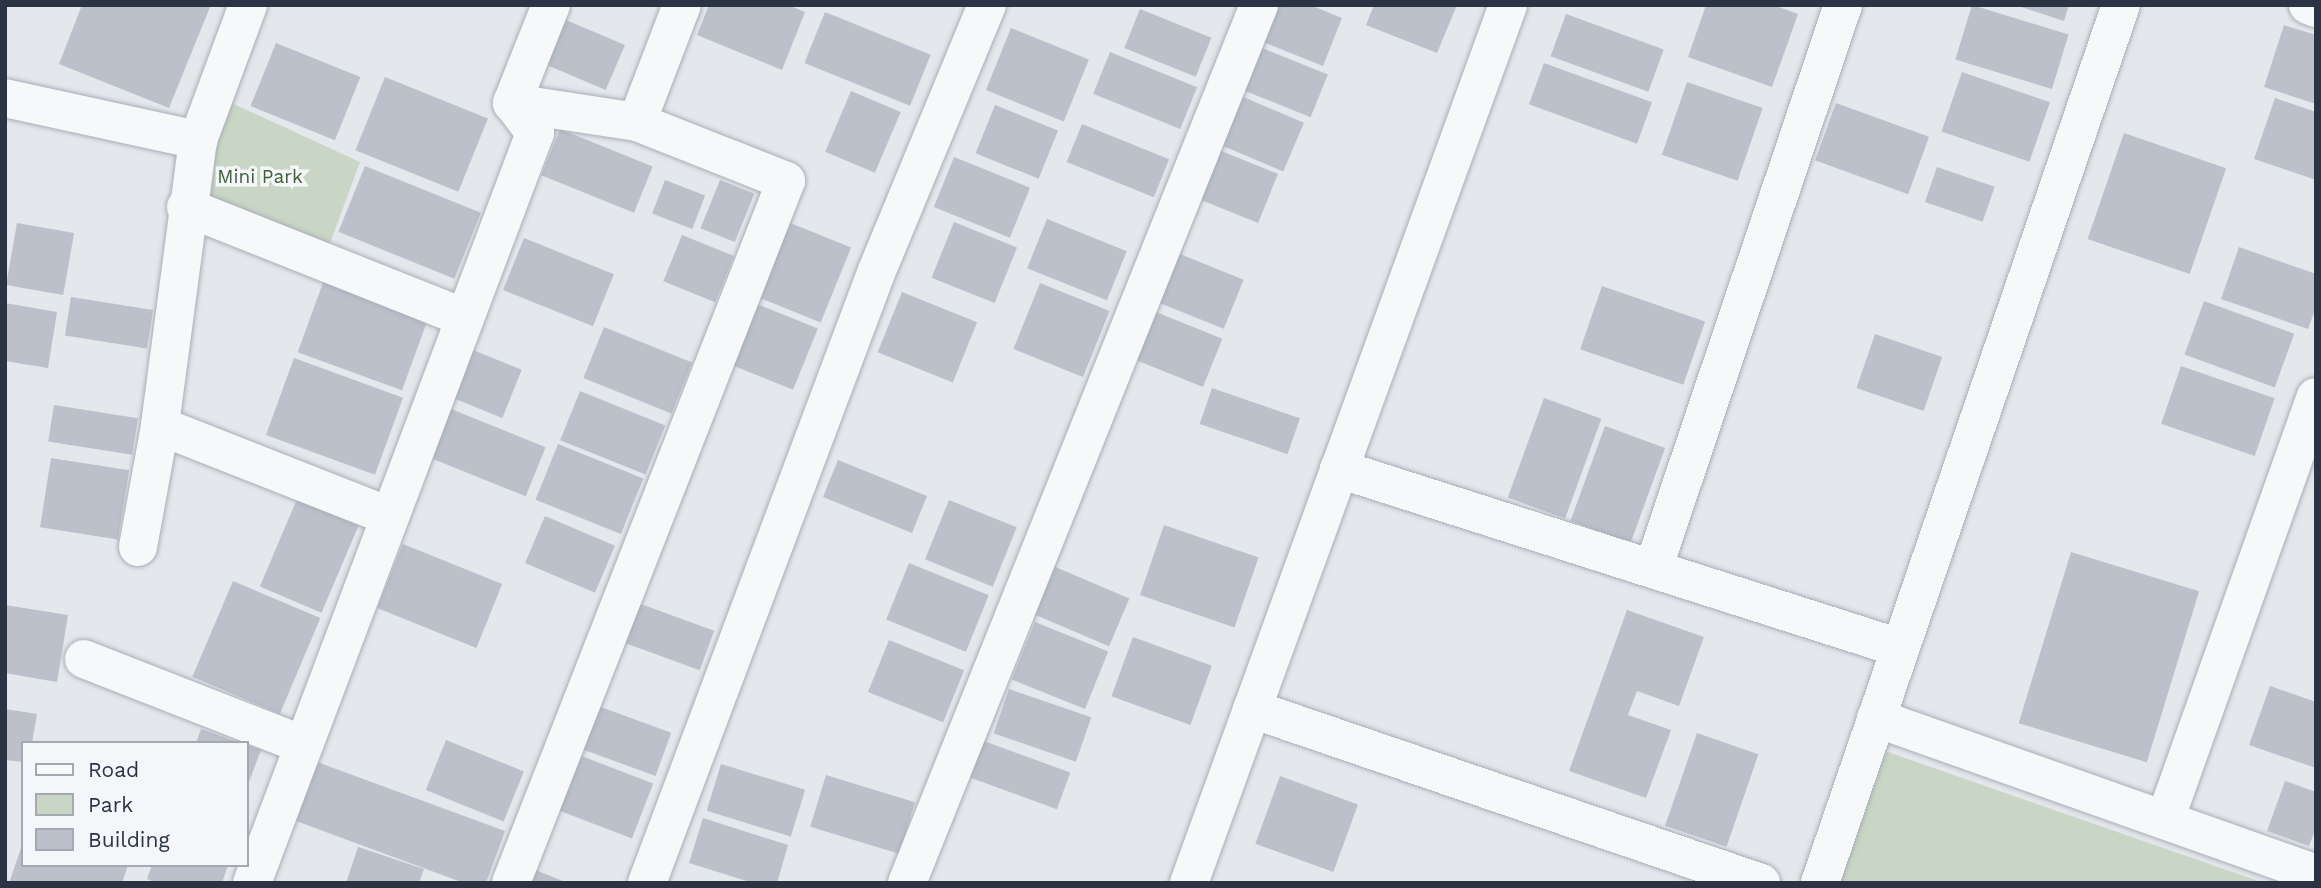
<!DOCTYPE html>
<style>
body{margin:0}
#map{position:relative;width:2321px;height:888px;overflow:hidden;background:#e4e7ec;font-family:"Work Sans",sans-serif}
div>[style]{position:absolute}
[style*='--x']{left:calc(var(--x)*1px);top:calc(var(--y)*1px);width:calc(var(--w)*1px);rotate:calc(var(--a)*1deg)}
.green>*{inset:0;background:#c9d6c5}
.building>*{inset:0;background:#bbc0ca;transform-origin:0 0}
.roads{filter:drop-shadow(0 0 2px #a9aeb7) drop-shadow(0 0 2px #a9aeb7)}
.minor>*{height:38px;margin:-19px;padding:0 19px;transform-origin:19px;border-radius:19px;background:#f7f8fa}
span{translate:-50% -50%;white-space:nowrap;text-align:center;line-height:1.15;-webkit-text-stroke:7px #f4f6f9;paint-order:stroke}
.park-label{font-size:19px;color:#3f6138}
.frame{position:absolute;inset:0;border:7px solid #2b3445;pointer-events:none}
.legend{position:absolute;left:21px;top:741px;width:228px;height:126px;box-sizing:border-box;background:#f4f6f9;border:2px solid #a4a8b1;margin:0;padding:9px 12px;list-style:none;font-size:21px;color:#2b3445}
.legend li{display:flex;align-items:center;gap:14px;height:35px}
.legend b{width:35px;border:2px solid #a4a8b1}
</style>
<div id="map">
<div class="green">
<i style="clip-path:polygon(214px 95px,360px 162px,323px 262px,186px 207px)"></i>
<i style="clip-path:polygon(1885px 751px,2264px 883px,1839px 883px)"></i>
</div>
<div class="building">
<i style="clip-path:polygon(82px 5px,210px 7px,169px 108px,59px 64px)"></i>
<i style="clip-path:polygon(709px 5px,788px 5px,805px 12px,782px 70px,697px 35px)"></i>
<i style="clip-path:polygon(1270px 5px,1310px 5px,1342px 18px,1323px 66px,1256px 39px)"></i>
<i style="clip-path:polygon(1374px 5px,1457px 5px,1437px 53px,1366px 25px)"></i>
<i style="clip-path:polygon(1706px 5px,1773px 5px,1798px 14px,1772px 87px,1688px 57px)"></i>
<i style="left:1972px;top:5px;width:101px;height:57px;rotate:17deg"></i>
<i style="clip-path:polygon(2015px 5px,2069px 5px,2064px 21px)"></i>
<i style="left:1140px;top:9px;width:77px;height:42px;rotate:22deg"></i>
<i style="left:825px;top:12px;width:114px;height:55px;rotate:22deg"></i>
<i style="left:1566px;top:14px;width:104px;height:45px;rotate:20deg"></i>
<i style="left:566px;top:20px;width:64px;height:49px;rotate:23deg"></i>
<i style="clip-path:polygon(2284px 25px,2316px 35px,2316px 104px,2264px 87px)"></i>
<i style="left:1011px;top:28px;width:84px;height:67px;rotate:22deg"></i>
<i style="left:276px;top:43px;width:91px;height:68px;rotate:22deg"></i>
<i style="left:1262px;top:48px;width:71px;height:46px;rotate:22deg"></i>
<i style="left:1110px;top:52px;width:94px;height:45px;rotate:22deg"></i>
<i style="left:1544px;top:63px;width:115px;height:44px;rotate:20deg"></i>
<i style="left:1962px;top:72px;width:93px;height:63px;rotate:19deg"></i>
<i style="left:385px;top:77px;width:111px;height:79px;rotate:22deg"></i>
<i style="left:1687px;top:82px;width:80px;height:77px;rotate:19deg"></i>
<i style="left:851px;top:91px;width:54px;height:66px;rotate:23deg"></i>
<i style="left:1234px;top:93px;width:76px;height:53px;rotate:23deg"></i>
<i style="clip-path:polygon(2275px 98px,2316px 112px,2316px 180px,2254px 159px)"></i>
<i style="left:1836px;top:103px;width:99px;height:61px;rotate:20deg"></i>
<i style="left:995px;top:105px;width:68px;height:52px;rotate:22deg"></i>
<i style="left:1082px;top:124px;width:94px;height:41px;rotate:22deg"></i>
<i style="left:560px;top:129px;width:100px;height:50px;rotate:22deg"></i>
<i style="left:2124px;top:133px;width:108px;height:112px;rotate:19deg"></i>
<i style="left:1214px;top:148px;width:69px;height:53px;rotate:22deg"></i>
<i style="left:954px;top:157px;width:82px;height:54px;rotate:22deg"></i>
<i style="left:365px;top:166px;width:125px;height:71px;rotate:22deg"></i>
<i style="left:1937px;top:167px;width:61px;height:37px;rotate:19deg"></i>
<i style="left:665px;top:180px;width:43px;height:36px;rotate:21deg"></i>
<i style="left:720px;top:180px;width:37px;height:52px;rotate:22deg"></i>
<i style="left:1047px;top:219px;width:86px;height:53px;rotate:22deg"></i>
<i style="left:788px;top:222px;width:68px;height:81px;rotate:22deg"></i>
<i style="left:954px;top:222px;width:68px;height:60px;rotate:22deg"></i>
<i style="left:17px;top:223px;width:58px;height:63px;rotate:10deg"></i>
<i style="left:682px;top:235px;width:56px;height:50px;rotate:22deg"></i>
<i style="left:524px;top:238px;width:97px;height:56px;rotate:22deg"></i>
<i style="clip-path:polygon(2239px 247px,2316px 274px,2316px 307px,2308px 329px,2221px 299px)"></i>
<i style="left:1175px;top:252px;width:74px;height:53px;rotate:22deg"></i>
<i style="left:324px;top:280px;width:111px;height:77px;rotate:20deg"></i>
<i style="left:1040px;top:283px;width:75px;height:71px;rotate:22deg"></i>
<i style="left:1602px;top:286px;width:109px;height:67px;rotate:19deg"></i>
<i style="left:902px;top:292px;width:81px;height:65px;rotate:22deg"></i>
<i style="left:71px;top:297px;width:83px;height:39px;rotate:9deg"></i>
<i style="left:2204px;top:301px;width:96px;height:57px;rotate:20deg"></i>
<i style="left:752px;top:302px;width:71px;height:66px;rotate:22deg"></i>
<i style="clip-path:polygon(5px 303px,57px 312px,48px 368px,5px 361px)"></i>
<i style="left:1151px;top:310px;width:77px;height:52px;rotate:22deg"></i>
<i style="left:604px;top:327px;width:95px;height:55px;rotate:22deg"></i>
<i style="left:1875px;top:334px;width:71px;height:57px;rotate:19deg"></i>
<i style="left:468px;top:348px;width:58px;height:52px;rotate:22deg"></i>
<i style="left:294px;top:358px;width:116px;height:82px;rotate:20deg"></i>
<i style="left:2181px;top:366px;width:99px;height:61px;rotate:19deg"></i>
<i style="left:1212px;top:388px;width:93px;height:38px;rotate:19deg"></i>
<i style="left:580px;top:391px;width:92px;height:53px;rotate:22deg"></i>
<i style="left:1544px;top:398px;width:61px;height:106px;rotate:20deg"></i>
<i style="left:54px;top:405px;width:85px;height:37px;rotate:9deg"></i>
<i style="left:451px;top:409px;width:102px;height:53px;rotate:22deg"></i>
<i style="left:1605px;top:426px;width:64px;height:101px;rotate:20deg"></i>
<i style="left:558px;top:444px;width:92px;height:60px;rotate:22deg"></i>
<i style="left:51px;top:458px;width:79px;height:70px;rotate:9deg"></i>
<i style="left:838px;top:460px;width:96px;height:40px;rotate:22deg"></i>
<i style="left:297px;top:499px;width:67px;height:95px;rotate:23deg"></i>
<i style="left:949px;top:500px;width:73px;height:64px;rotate:22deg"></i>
<i style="left:545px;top:516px;width:76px;height:51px;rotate:23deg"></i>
<i style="left:1164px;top:525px;width:100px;height:74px;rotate:19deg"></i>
<i style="left:403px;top:544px;width:107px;height:69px;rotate:22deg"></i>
<i style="left:2071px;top:552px;width:134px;height:179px;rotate:17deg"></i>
<i style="left:909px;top:563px;width:86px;height:61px;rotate:22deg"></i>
<i style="left:1053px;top:566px;width:83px;height:52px;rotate:23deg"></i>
<i style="left:233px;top:581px;width:95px;height:104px;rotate:23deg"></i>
<i style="left:638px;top:603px;width:81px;height:42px;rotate:20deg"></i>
<i style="clip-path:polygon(5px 605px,68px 615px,57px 682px,5px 673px)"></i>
<i style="clip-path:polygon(1627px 610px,1704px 637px,1679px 706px,1637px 691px,1628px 715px,1671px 730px,1646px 798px,1569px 771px)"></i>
<i style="left:1035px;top:622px;width:79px;height:62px;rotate:22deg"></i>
<i style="left:1133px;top:637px;width:84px;height:63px;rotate:20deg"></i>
<i style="left:889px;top:640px;width:81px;height:56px;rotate:22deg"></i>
<i style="clip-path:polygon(2270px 686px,2316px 702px,2316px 768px,2249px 745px)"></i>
<i style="left:1009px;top:689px;width:87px;height:47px;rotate:19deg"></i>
<i style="left:598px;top:706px;width:78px;height:46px;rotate:20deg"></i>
<i style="clip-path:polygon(5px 709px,37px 714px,32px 743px,23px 743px,23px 762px,5px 760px)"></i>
<i style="clip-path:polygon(201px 729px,238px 742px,238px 743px,196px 743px)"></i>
<i style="left:1697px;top:733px;width:65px;height:98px;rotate:19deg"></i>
<i style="left:446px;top:740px;width:84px;height:54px;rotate:22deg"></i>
<i style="left:981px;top:740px;width:95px;height:39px;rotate:20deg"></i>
<i style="clip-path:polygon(247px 745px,261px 750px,247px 787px)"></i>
<i style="left:571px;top:752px;width:88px;height:59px;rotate:21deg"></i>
<i style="clip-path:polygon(317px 762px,505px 831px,486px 883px,464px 883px,296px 821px)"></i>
<i style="left:721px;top:764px;width:88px;height:49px;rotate:17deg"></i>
<i style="left:826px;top:775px;width:93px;height:54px;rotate:17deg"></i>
<i style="left:1280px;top:776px;width:83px;height:72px;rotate:20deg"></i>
<i style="clip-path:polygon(2285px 781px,2316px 792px,2316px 828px,2309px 846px,2267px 831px)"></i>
<i style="clip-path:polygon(703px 818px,788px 845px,777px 883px,753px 883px,689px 863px)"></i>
<i style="clip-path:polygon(22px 845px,23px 865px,128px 865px,122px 883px,9px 883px)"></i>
<i style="clip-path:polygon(358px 847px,424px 869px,419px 883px,346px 883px)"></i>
<i style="clip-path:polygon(152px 865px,228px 865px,222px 883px,157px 883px,147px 879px)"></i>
<i style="clip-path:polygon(533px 869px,568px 883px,529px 883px)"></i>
</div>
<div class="roads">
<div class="minor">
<i style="--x:248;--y:5;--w:144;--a:110.3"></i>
<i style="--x:198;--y:140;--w:289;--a:97.6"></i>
<i style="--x:160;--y:426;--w:245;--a:21.5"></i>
<i style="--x:2308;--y:5;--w:9;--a:21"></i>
<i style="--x:5;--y:98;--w:198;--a:12.3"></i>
<i style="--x:512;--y:103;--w:126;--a:8.6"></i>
<i style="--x:186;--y:207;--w:298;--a:21.7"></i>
<i style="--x:1339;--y:469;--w:589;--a:17.7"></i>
<i style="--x:138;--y:547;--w:123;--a:-79.7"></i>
<i style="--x:1654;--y:566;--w:592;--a:-71.38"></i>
<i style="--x:84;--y:659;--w:235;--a:21.4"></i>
<i style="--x:1252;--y:709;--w:538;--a:18.87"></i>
<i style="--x:1876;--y:718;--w:467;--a:19.5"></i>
<i style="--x:2165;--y:820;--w:449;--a:-70.4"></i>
<i style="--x:252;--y:883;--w:802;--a:-69.33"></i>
<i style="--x:535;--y:133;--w:38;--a:-127"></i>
<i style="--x:512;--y:103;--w:105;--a:-68.3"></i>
<i style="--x:511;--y:883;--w:754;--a:-68.61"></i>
<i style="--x:786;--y:181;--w:160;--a:-158.4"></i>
<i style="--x:637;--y:122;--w:125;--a:-69"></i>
<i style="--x:647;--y:883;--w:652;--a:-69.42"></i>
<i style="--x:876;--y:273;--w:290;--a:-67.5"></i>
<i style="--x:907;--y:883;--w:946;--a:-68.15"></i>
<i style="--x:1189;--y:883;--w:934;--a:-70.03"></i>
<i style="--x:1820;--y:883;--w:928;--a:-71.08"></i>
</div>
</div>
<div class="park-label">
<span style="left:260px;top:177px">Mini Park</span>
</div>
<div class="frame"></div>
<ul class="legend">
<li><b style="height:9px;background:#f7f8fa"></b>Road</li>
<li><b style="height:19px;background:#c9d6c5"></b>Park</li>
<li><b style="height:19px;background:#bbc0ca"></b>Building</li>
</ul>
</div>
